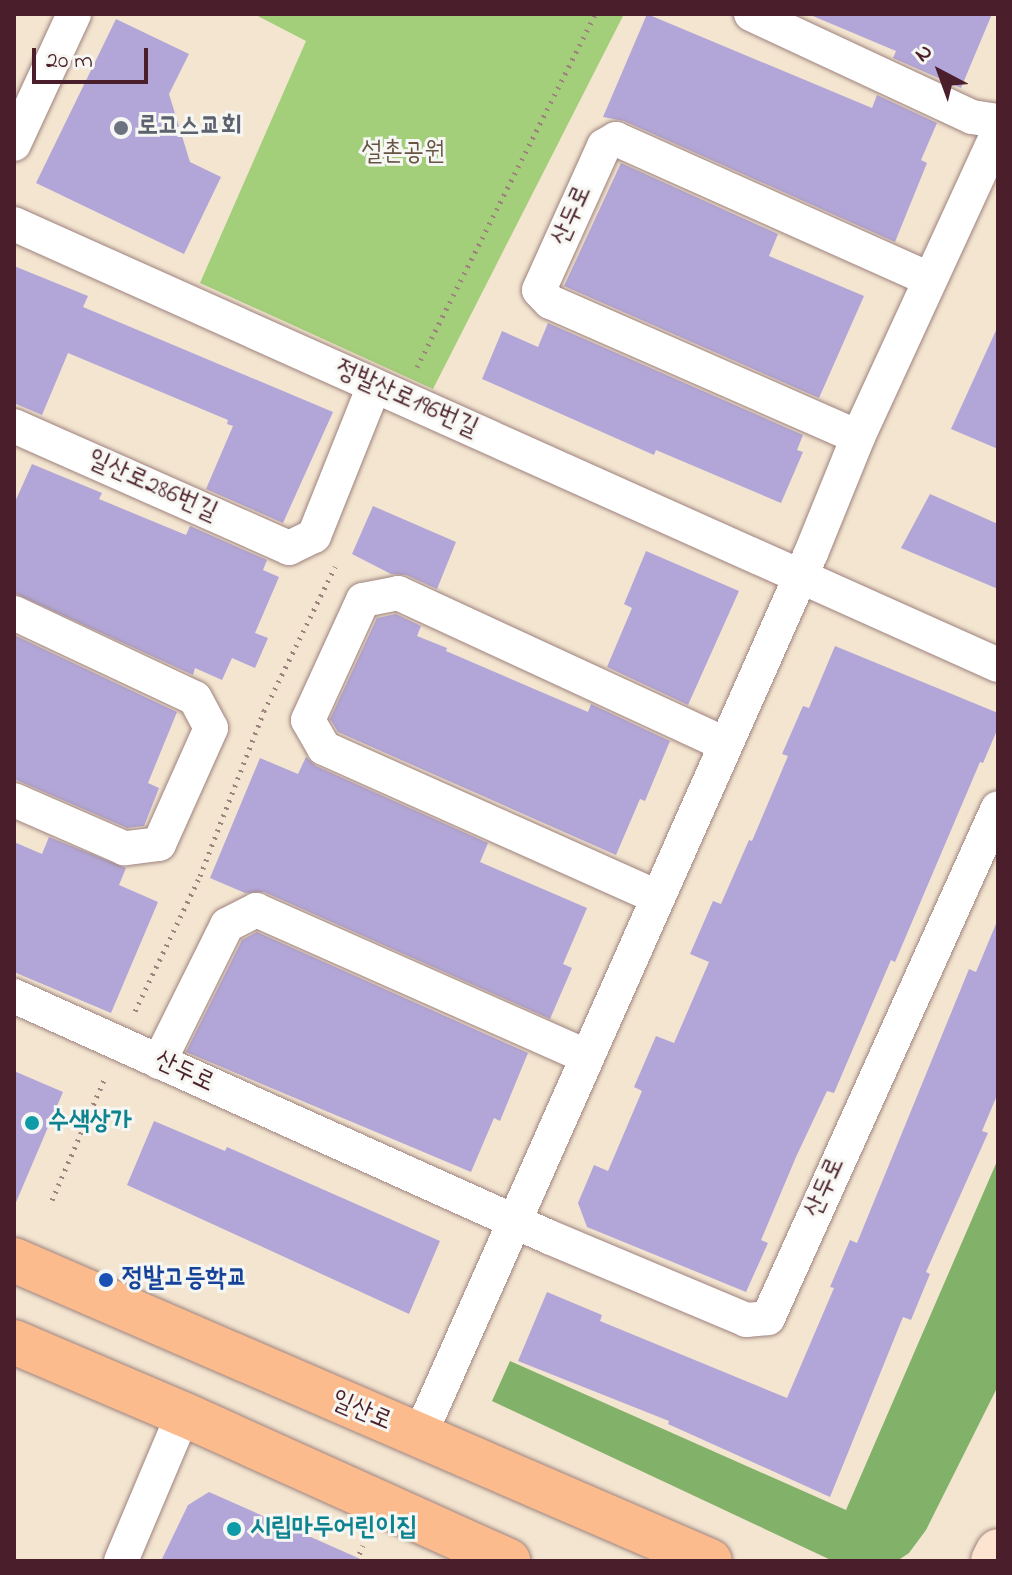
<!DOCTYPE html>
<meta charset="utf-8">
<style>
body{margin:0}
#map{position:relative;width:1012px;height:1575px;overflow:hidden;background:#f3e5d0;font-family:"Indie Flower","Poor Story",sans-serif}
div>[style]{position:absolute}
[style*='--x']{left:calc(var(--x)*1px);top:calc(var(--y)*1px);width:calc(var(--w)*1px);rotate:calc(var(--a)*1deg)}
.green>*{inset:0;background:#a3ce7a}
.forest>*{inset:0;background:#82b16a}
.building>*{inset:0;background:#b2a6d8}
.path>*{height:5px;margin-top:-2.5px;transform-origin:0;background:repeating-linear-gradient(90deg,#9e827e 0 2px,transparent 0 8px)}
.roads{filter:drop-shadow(0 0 2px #9e827e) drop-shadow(0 0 2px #9e827e)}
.street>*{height:34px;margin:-17px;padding:0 17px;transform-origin:17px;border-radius:17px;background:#fff}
.secondary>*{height:44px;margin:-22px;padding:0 22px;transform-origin:22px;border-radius:22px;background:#fde4d1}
.primary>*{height:44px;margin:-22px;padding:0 22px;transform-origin:22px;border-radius:22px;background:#fbbb8d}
.dots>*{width:22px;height:22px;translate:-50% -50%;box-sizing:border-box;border:4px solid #f6f6f2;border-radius:50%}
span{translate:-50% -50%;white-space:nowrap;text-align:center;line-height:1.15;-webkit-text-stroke:6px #f6f6f2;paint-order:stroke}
.worship-label{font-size:26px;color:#5b616d;font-weight:700}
.left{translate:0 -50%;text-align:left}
.park-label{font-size:26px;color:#655443}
.street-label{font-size:26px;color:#4a1f2b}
.culture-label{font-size:26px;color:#0d838f;font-weight:700}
.transit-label{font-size:26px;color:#164399;font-weight:700}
.frame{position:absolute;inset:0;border:16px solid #4a1f2b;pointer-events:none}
.north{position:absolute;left:900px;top:32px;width:80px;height:80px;-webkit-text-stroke:6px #f6f6f2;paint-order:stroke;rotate:319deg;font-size:22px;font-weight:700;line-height:32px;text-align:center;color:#4a1f2b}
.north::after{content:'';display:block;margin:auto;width:28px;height:36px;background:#4a1f2b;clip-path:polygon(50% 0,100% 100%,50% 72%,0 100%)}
.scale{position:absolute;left:32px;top:48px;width:116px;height:36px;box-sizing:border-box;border:4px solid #4a1f2b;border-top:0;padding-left:10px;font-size:24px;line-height:28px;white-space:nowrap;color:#4a1f2b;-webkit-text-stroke:6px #f6f6f2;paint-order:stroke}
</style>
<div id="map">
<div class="green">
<i style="clip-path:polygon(254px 14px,624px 14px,433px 389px,200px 283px,306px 41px)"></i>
</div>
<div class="forest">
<i style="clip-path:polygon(998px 1159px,998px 1386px,926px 1530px,909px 1553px,897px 1561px,833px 1561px,492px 1401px,510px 1361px,846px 1510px)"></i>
</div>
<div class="building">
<i style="clip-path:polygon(647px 14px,872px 108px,877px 95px,937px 123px,921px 160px,927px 163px,895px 242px,624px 121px,603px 117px)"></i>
<i style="clip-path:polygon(808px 14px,992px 14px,961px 88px,893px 58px,896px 51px)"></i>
<i style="clip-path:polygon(116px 19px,189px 54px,169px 94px,190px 162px,221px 177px,184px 254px,36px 183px)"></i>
<i style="clip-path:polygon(621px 163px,778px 234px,769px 256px,864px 296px,819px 398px,564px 286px)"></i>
<i style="clip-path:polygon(14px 266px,88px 296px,83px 307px,333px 412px,283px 523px,206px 489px,233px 426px,227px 424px,228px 420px,68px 353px,42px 415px,14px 403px)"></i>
<i style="clip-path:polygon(548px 323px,803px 435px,797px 450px,803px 452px,781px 503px,656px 450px,654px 455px,482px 379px,502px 331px,538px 347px)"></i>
<i style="clip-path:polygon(998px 326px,998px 449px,951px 429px)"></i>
<i style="clip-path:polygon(32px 464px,102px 493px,99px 499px,186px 535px,190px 526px,267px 560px,263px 570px,279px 577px,255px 633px,268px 638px,255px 668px,232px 658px,222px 680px,195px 668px,193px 675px,14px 593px,14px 504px)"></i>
<i style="clip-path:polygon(930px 494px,998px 524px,998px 589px,901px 548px)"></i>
<i style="clip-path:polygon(373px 506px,456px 542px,437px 589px,406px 575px,391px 574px,352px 554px)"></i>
<i style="clip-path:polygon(646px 551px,739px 591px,688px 705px,607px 667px,632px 608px,624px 604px)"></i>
<i style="clip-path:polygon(396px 614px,421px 626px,417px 636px,447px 648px,446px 651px,588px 712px,591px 704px,670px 741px,645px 801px,640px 799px,616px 855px,338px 732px,330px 719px,377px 618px)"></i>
<i style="clip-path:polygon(14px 635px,177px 712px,148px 783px,159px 788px,144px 826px,127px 828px,14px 779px)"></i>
<i style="clip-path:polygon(835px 646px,998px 713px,998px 728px,983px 763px,980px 762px,895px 962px,891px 960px,834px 1093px,827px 1091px,796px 1157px,761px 1240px,768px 1243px,746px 1292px,587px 1227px,578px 1203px,594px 1165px,608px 1171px,642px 1091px,634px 1087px,656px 1036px,674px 1043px,709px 962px,690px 954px,713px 901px,721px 904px,749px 840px,752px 841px,788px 756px,782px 754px,803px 706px,809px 708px)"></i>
<i style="clip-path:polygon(306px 757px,316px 766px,488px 843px,480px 862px,587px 908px,563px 964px,572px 968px,550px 1019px,264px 892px,245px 893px,210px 878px,260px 758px,298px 774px)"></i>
<i style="clip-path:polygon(49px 837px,126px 868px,119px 885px,158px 902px,111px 1013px,14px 972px,14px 842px,42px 854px)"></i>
<i style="clip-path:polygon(998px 919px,998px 1093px,982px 1131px,988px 1133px,926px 1272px,930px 1274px,911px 1320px,903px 1317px,830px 1497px,668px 1424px,669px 1421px,518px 1361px,547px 1292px,602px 1315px,600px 1321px,787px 1398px,834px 1288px,830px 1287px,850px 1240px,857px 1243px,969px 969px,976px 972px)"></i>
<i style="clip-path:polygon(257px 932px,528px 1053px,500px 1121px,494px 1118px,471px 1172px,186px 1052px,242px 940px)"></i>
<i style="clip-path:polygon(14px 1071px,63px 1092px,14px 1207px)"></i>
<i style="clip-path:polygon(154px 1121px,225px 1151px,227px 1147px,440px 1241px,409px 1314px,127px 1185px)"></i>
<i style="clip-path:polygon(209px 1492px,365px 1561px,161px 1561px,188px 1505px)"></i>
</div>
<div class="path">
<i style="--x:417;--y:367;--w:395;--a:-63.2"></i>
<i style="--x:135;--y:1011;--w:150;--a:-64.3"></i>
<i style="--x:200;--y:876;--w:177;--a:-68.8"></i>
<i style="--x:264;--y:711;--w:161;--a:-63.8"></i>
<i style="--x:52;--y:1200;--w:131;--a:-66.6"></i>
<i style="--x:356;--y:1561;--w:17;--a:-66"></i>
</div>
<div class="roads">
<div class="street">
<i style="--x:751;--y:14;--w:244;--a:25"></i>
<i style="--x:972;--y:117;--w:26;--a:9"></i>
<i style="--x:14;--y:144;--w:143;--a:-65.2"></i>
<i style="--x:14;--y:224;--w:1078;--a:24.14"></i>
<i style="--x:14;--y:426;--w:301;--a:23.9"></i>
<i style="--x:289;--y:548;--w:28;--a:-26"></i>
<i style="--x:314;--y:536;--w:162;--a:-68.2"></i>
<i style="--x:858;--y:437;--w:336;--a:-156.3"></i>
<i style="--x:550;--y:302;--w:16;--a:-133"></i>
<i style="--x:539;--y:290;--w:158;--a:-65.7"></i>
<i style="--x:604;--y:146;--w:14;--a:-30"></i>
<i style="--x:616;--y:139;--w:343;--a:24.1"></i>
<i style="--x:14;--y:613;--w:200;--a:25.2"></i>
<i style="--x:195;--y:698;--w:34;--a:62"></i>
<i style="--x:211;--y:728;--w:127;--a:114.1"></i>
<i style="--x:159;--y:844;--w:35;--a:173"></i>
<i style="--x:124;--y:848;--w:120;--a:-156.4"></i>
<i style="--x:657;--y:897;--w:365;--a:-155.9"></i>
<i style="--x:324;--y:748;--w:32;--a:-120"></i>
<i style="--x:308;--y:720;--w:132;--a:-65.4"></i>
<i style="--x:363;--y:600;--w:36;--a:-11"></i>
<i style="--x:398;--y:593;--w:360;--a:24.8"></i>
<i style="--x:14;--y:996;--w:587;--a:24.25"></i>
<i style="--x:549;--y:1237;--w:214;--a:22.8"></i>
<i style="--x:746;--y:1320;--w:22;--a:-5"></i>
<i style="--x:768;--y:1318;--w:559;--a:-65.73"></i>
<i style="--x:159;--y:1062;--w:153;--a:-63.6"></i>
<i style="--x:227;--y:925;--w:33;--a:-27"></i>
<i style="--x:256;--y:910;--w:362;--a:23.9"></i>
<i style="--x:419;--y:1437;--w:967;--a:-66.09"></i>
<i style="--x:811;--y:553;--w:125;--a:-67.9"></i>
<i style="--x:858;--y:437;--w:336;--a:-65.3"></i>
<i style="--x:121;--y:1561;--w:160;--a:-67.1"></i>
</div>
<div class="secondary">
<i style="--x:993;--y:1561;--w:11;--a:-63"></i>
</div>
<div class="primary">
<i style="--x:14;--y:1260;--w:758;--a:23.39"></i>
<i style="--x:14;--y:1342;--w:184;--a:23.1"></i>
<i style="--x:183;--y:1414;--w:357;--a:24.3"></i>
</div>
</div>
<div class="dots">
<i style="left:121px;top:128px;background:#6b7280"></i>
<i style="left:32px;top:1123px;background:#0f9aa8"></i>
<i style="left:106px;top:1280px;background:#1a4fb4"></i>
<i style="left:234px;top:1529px;background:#0f9aa8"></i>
</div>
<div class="worship-label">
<span class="left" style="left:137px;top:128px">로고스교회</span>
</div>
<div class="park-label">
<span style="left:403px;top:154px">설촌공원</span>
</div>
<div class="street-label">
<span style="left:573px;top:216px;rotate:-66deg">산두로</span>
<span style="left:406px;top:400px;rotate:24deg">정발산로196번길</span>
<span style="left:152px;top:487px;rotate:24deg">일산로286번길</span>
<span style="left:184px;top:1073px;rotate:25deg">산두로</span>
<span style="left:826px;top:1188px;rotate:-66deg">산두로</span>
<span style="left:361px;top:1412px;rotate:23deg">일산로</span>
</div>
<div class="culture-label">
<span class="left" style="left:48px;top:1123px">수색상가</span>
<span class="left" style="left:250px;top:1529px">시립마두어린이집</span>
</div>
<div class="transit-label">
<span class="left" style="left:122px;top:1280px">정발고등학교</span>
</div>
<div class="frame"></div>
<div class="north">N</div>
<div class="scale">20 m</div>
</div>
